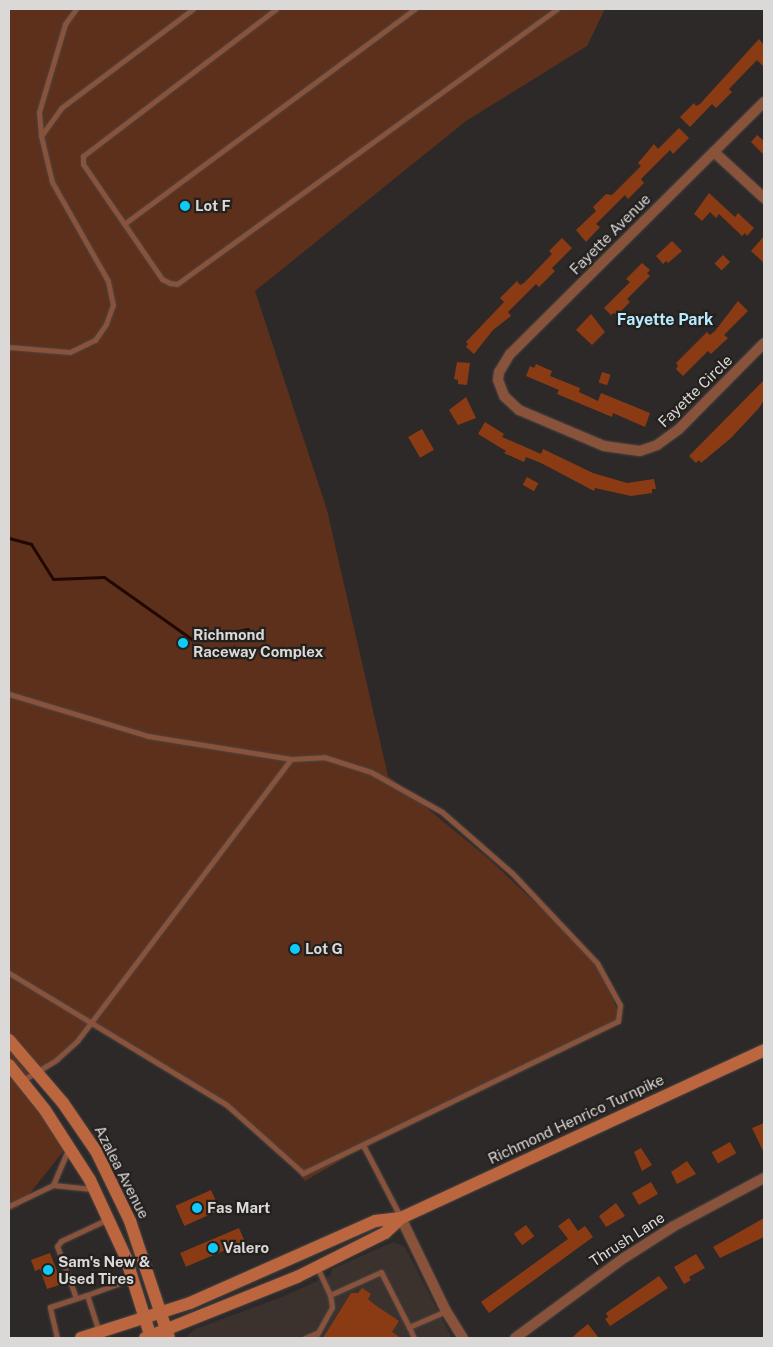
<!DOCTYPE html>
<style>
body{margin:0}
#map{position:relative;width:773px;height:1347px;overflow:hidden;background:#2d2928;font-family:"Public Sans",sans-serif}
div>[style]{position:absolute}
[style*='--x']{left:calc(var(--x)*1px);top:calc(var(--y)*1px);width:calc(var(--w)*1px);rotate:calc(var(--a)*1deg)}
.built>*{inset:0;background:#3b312d}
.green>*{inset:0;background:#5d301c}
.stream>*{height:3px;margin:-1.5px;padding:0 1.5px;transform-origin:1.5px;border-radius:1.5px;background:#210801}
.building>*{inset:0;background:#8a3b14;transform-origin:0 0}
.roads{filter:drop-shadow(0 0 1px #494544) drop-shadow(0 0 1px #494544)}
.lane>*{height:5px;margin:-2.5px;padding:0 2.5px;transform-origin:2.5px;border-radius:2.5px;background:#88523b}
.street>*{height:10px;margin:-5px;padding:0 5px;transform-origin:5px;border-radius:5px;background:#88523b}
.secondary>*{height:12px;margin:-6px;padding:0 6px;transform-origin:6px;border-radius:6px;background:#bc6640}
.dots>*{width:14px;height:14px;translate:-50% -50%;box-sizing:border-box;border:2px solid #23201e;border-radius:50%}
span{translate:-50% -50%;white-space:nowrap;text-align:center;line-height:1.15;-webkit-text-stroke:4.5px #23201e;paint-order:stroke}
.poi-label{font-size:15px;color:#dbd9d8;font-weight:700}
.left{translate:0 -50%;text-align:left}
.street-label{font-size:15px;color:#dbd9d8}
.neighbourhood-label{font-size:16px;color:#b6eafe;font-weight:700}
.frame{position:absolute;inset:0;border:10px solid #dbd9d8;pointer-events:none}
</style>
<div id="map">
<div class="built">
<i style="clip-path:polygon(393px 1242px,405px 1247px,452px 1338px,185px 1338px,195px 1329px,282px 1297px,331px 1275px,332px 1269px)"></i>
</div>
<div class="green">
<i style="clip-path:polygon(9px 9px,605px 9px,587px 46px,466px 121px,255px 291px,327px 510px,388px 776px,489px 859px,559px 925px,605px 975px,621px 1022px,350px 1155px,305px 1181px,271px 1143px,227px 1105px,92px 1021px,66px 1051px,23px 1080px,69px 1144px,19px 1207px,9px 1211px)"></i>
</div>
<div class="stream">
<i style="--x:9;--y:538;--w:23;--a:15"></i>
<i style="--x:31;--y:544;--w:41;--a:57.8"></i>
<i style="--x:53;--y:579;--w:51;--a:-2.2"></i>
<i style="--x:104;--y:577;--w:109;--a:35.3"></i>
<i style="--x:193;--y:640;--w:56;--a:-11.3"></i>
</div>
<div class="building">
<i style="clip-path:polygon(759px 39px,764px 45px,764px 67px,757px 60px,729px 89px,732px 92px,716px 108px,712px 104px,690px 127px,680px 117px,694px 103px,696px 106px,700px 104px)"></i>
<i style="clip-path:polygon(679px 128px,689px 138px,673px 154px,670px 150px,641px 179px,644px 183px,628px 199px,625px 195px,596px 224px,600px 227px,586px 242px,576px 230px,596px 211px,593px 207px,606px 194px,612px 195px,641px 166px,638px 163px,654px 144px,658px 149px)"></i>
<i style="clip-path:polygon(757px 135px,764px 141px,764px 155px,751px 142px)"></i>
<i style="clip-path:polygon(709px 193px,735px 217px,738px 213px,754px 228px,747px 236px,745px 233px,742px 236px,719px 214px,716px 218px,710px 212px,702px 221px,694px 214px)"></i>
<i style="clip-path:polygon(764px 236px,764px 263px,751px 251px)"></i>
<i style="clip-path:polygon(562px 238px,572px 248px,552px 268px,555px 271px,539px 287px,536px 284px,508px 312px,511px 316px,493px 330px,474px 354px,466px 347px,468px 344px,466px 342px,504px 302px,500px 298px,517px 281px,520px 285px,524px 283px,552px 254px,549px 251px)"></i>
<i style="clip-path:polygon(672px 241px,682px 251px,668px 263px,666px 261px,663px 264px,656px 256px)"></i>
<i style="left:723px;top:255px;width:10px;height:12px;rotate:45deg"></i>
<i style="clip-path:polygon(642px 263px,650px 270px,647px 273px,650px 276px,627px 299px,630px 302px,617px 315px,614px 313px,611px 315px,604px 308px,630px 282px,626px 279px)"></i>
<i style="clip-path:polygon(738px 301px,748px 311px,724px 335px,728px 338px,711px 354px,708px 351px,683px 376px,676px 369px,678px 366px,676px 363px,707px 332px,710px 335px,715px 331px)"></i>
<i style="clip-path:polygon(591px 314px,605px 332px,592px 345px,576px 330px)"></i>
<i style="clip-path:polygon(457px 362px,470px 363px,467px 385px,458px 384px,458px 380px,454px 379px)"></i>
<i style="clip-path:polygon(536px 364px,552px 371px,550px 376px,580px 388px,579px 392px,598px 401px,601px 393px,650px 413px,645px 427px,613px 413px,612px 417px,557px 394px,559px 390px,526px 376px,530px 366px,534px 368px)"></i>
<i style="left:602px;top:372px;width:9px;height:11px;rotate:18deg"></i>
<i style="clip-path:polygon(764px 380px,764px 400px,759px 408px,731px 438px,701px 463px,699px 460px,696px 463px,689px 456px)"></i>
<i style="clip-path:polygon(466px 397px,476px 418px,458px 425px,449px 410px)"></i>
<i style="clip-path:polygon(485px 422px,504px 434px,502px 437px,541px 454px,543px 449px,593px 473px,627px 483px,654px 479px,656px 489px,652px 489px,652px 493px,631px 496px,595px 488px,594px 491px,541px 463px,526px 457px,524px 462px,504px 453px,506px 451px,478px 434px)"></i>
<i style="left:422px;top:429px;width:24px;height:16px;rotate:60deg"></i>
<i style="left:527px;top:477px;width:13px;height:9px;rotate:29deg"></i>
<i style="clip-path:polygon(764px 1123px,764px 1153px,752px 1128px)"></i>
<i style="left:730px;top:1142px;width:13px;height:21px;rotate:61deg"></i>
<i style="clip-path:polygon(641px 1148px,652px 1165px,642px 1171px,634px 1152px)"></i>
<i style="clip-path:polygon(687px 1161px,696px 1174px,677px 1184px,671px 1172px)"></i>
<i style="left:651px;top:1182px;width:14px;height:22px;rotate:60deg"></i>
<i style="left:211px;top:1190px;width:22px;height:39px;rotate:66deg"></i>
<i style="clip-path:polygon(616px 1203px,625px 1216px,606px 1227px,599px 1216px)"></i>
<i style="clip-path:polygon(569px 1218px,578px 1231px,585px 1226px,593px 1237px,489px 1313px,481px 1302px,568px 1239px,558px 1226px)"></i>
<i style="clip-path:polygon(764px 1218px,764px 1237px,720px 1258px,713px 1247px)"></i>
<i style="left:526px;top:1225px;width:14px;height:15px;rotate:54deg"></i>
<i style="left:239px;top:1228px;width:15px;height:64px;rotate:67deg"></i>
<i style="clip-path:polygon(50px 1253px,62px 1284px,47px 1289px,40px 1269px,35px 1271px,31px 1260px)"></i>
<i style="clip-path:polygon(696px 1254px,705px 1268px,689px 1277px,691px 1280px,684px 1284px,674px 1267px)"></i>
<i style="clip-path:polygon(659px 1276px,668px 1288px,610px 1326px,605px 1319px,608px 1317px,606px 1313px)"></i>
<i style="clip-path:polygon(362px 1288px,371px 1294px,368px 1299px,375px 1305px,399px 1321px,392px 1332px,401px 1338px,323px 1338px,351px 1293px,358px 1293px)"></i>
<i style="clip-path:polygon(588px 1324px,599px 1338px,572px 1338px,578px 1332px)"></i>
</div>
<div class="roads">
<div class="lane">
<i style="--x:276;--y:9;--w:243;--a:142.7"></i>
<i style="--x:83;--y:156;--w:8;--a:90"></i>
<i style="--x:83;--y:164;--w:140;--a:55.5"></i>
<i style="--x:162;--y:279;--w:9;--a:27"></i>
<i style="--x:170;--y:283;--w:7;--a:8"></i>
<i style="--x:177;--y:284;--w:469;--a:-35.9"></i>
<i style="--x:41;--y:135;--w:23;--a:-95"></i>
<i style="--x:39;--y:112;--w:92;--a:-73.5"></i>
<i style="--x:65;--y:24;--w:19;--a:-54"></i>
<i style="--x:124;--y:224;--w:362;--a:-36.5"></i>
<i style="--x:9;--y:347;--w:61;--a:4.7"></i>
<i style="--x:70;--y:352;--w:28;--a:-26"></i>
<i style="--x:95;--y:340;--w:19;--a:-55"></i>
<i style="--x:106;--y:324;--w:20;--a:-70"></i>
<i style="--x:113;--y:305;--w:25;--a:-102"></i>
<i style="--x:108;--y:281;--w:114;--a:-119.5"></i>
<i style="--x:52;--y:182;--w:47;--a:-103.4"></i>
<i style="--x:41;--y:136;--w:34;--a:-54"></i>
<i style="--x:61;--y:108;--w:165;--a:-36.9"></i>
<i style="--x:9;--y:694;--w:145;--a:16.8"></i>
<i style="--x:148;--y:736;--w:145;--a:9.1"></i>
<i style="--x:291;--y:759;--w:33;--a:-3"></i>
<i style="--x:324;--y:757;--w:49;--a:17.7"></i>
<i style="--x:371;--y:772;--w:81;--a:29.4"></i>
<i style="--x:442;--y:812;--w:93;--a:41.1"></i>
<i style="--x:512;--y:873;--w:124;--a:46.6"></i>
<i style="--x:597;--y:963;--w:48;--a:61.3"></i>
<i style="--x:620;--y:1005;--w:16;--a:97"></i>
<i style="--x:618;--y:1021;--w:350;--a:154.2"></i>
<i style="--x:303;--y:1173;--w:102;--a:-138.2"></i>
<i style="--x:227;--y:1105;--w:255;--a:-148.8"></i>
<i style="--x:23;--y:1080;--w:39;--a:-31"></i>
<i style="--x:56;--y:1060;--w:28;--a:-42"></i>
<i style="--x:77;--y:1041;--w:354;--a:-52.8"></i>
<i style="--x:363;--y:1145;--w:82;--a:62.5"></i>
<i style="--x:53;--y:1185;--w:39;--a:6"></i>
<i style="--x:9;--y:1206;--w:49;--a:-25.5"></i>
<i style="--x:53;--y:1185;--w:38;--a:-67"></i>
<i style="--x:317;--y:1267;--w:31;--a:65"></i>
<i style="--x:330;--y:1295;--w:56;--a:-24.3"></i>
<i style="--x:381;--y:1272;--w:62;--a:63"></i>
<i style="--x:409;--y:1327;--w:40;--a:-23.4"></i>
<i style="--x:87;--y:1295;--w:47;--a:-20"></i>
<i style="--x:76;--y:1298;--w:55;--a:-110.1"></i>
<i style="--x:57;--y:1246;--w:6;--a:-51"></i>
<i style="--x:61;--y:1241;--w:52;--a:-25.1"></i>
<i style="--x:409;--y:1327;--w:12;--a:66"></i>
<i style="--x:57;--y:1338;--w:32;--a:-103"></i>
<i style="--x:50;--y:1307;--w:39;--a:-18"></i>
<i style="--x:87;--y:1295;--w:39;--a:72"></i>
<i style="--x:305;--y:1338;--w:13;--a:-23"></i>
<i style="--x:315;--y:1338;--w:35;--a:-61"></i>
<i style="--x:332;--y:1307;--w:12;--a:-99"></i>
</div>
<div class="street">
<i style="--x:764;--y:102;--w:358;--a:135.2"></i>
<i style="--x:510;--y:354;--w:21;--a:121"></i>
<i style="--x:499;--y:372;--w:8;--a:97"></i>
<i style="--x:498;--y:380;--w:17;--a:69"></i>
<i style="--x:504;--y:396;--w:21;--a:43"></i>
<i style="--x:519;--y:410;--w:92;--a:23"></i>
<i style="--x:604;--y:446;--w:36;--a:8"></i>
<i style="--x:640;--y:451;--w:18;--a:-19"></i>
<i style="--x:657;--y:445;--w:26;--a:-36"></i>
<i style="--x:678;--y:430;--w:122;--a:-45.3"></i>
<i style="--x:714;--y:152;--w:68;--a:42.6"></i>
<i style="--x:401;--y:1218;--w:103;--a:64.2"></i>
<i style="--x:446;--y:1311;--w:32;--a:58"></i>
<i style="--x:515;--y:1338;--w:135;--a:-36.3"></i>
<i style="--x:624;--y:1258;--w:59;--a:-32.6"></i>
<i style="--x:674;--y:1226;--w:102;--a:-28.1"></i>
</div>
<div class="secondary">
<i style="--x:9;--y:1040;--w:83;--a:49.4"></i>
<i style="--x:63;--y:1103;--w:58;--a:55.5"></i>
<i style="--x:96;--y:1151;--w:78;--a:64.1"></i>
<i style="--x:130;--y:1221;--w:123;--a:71.6"></i>
<i style="--x:9;--y:1065;--w:58;--a:51.3"></i>
<i style="--x:45;--y:1110;--w:83;--a:57.3"></i>
<i style="--x:90;--y:1180;--w:86;--a:65.2"></i>
<i style="--x:126;--y:1258;--w:84;--a:72.6"></i>
<i style="--x:81;--y:1338;--w:114;--a:-17.8"></i>
<i style="--x:190;--y:1303;--w:202;--a:-23.9"></i>
<i style="--x:375;--y:1221;--w:26;--a:-7"></i>
<i style="--x:145;--y:1338;--w:164;--a:-21.9"></i>
<i style="--x:297;--y:1277;--w:98;--a:-26.6"></i>
<i style="--x:385;--y:1233;--w:22;--a:-43"></i>
<i style="--x:401;--y:1218;--w:400;--a:-24.8"></i>
</div>
</div>
<div class="dots">
<i style="left:185px;top:206px;background:#10cafa"></i>
<i style="left:183px;top:643px;background:#10cafa"></i>
<i style="left:295px;top:949px;background:#10cafa"></i>
<i style="left:197px;top:1208px;background:#10cafa"></i>
<i style="left:213px;top:1248px;background:#10cafa"></i>
<i style="left:48px;top:1270px;background:#10cafa"></i>
</div>
<div class="poi-label">
<span class="left" style="left:195px;top:206px">Lot F</span>
<span class="left" style="left:193px;top:643px">Richmond<br>Raceway Complex</span>
<span class="left" style="left:305px;top:949px">Lot G</span>
<span class="left" style="left:207px;top:1208px">Fas Mart</span>
<span class="left" style="left:223px;top:1248px">Valero</span>
<span class="left" style="left:58px;top:1270px">Sam's New &amp;<br>Used Tires</span>
</div>
<div class="street-label">
<span style="left:610px;top:234px;rotate:-45deg">Fayette Avenue</span>
<span style="left:695px;top:391px;rotate:-44deg">Fayette Circle</span>
<span style="left:576px;top:1119px;rotate:-25deg">Richmond Henrico Turnpike</span>
<span style="left:122px;top:1172px;rotate:63deg">Azalea Avenue</span>
<span style="left:627px;top:1239px;rotate:-33deg">Thrush Lane</span>
</div>
<div class="neighbourhood-label">
<span style="left:665px;top:320px">Fayette Park</span>
</div>
<div class="frame"></div>
</div>
